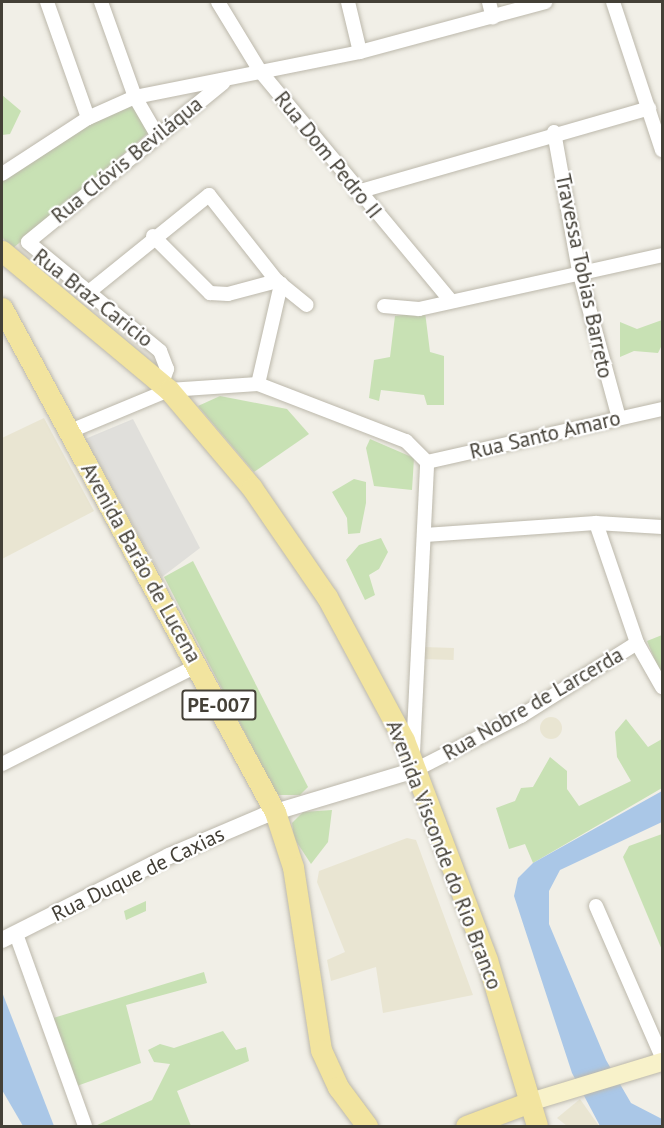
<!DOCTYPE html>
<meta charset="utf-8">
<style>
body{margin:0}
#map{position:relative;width:664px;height:1128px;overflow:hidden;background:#f1efe7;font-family:"PT Sans",sans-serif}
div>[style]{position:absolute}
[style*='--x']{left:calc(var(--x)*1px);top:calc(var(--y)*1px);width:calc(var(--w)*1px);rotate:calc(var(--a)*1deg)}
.education>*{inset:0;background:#e9e5d2;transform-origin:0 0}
.round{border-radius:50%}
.green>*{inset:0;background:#c8e1b4}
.parking>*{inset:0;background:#e0dfdb}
.water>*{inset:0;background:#aac7e7}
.roads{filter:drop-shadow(0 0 2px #bcb8ab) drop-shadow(0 0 2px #bcb8ab)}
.minor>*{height:14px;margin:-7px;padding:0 7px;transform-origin:7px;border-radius:7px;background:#fff}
.tertiary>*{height:16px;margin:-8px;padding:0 8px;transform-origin:8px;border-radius:8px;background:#fff}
.secondary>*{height:18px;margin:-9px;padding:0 9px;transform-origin:9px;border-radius:9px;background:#f8f2ca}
.primary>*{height:21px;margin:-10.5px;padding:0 10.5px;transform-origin:10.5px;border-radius:10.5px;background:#f2e49f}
span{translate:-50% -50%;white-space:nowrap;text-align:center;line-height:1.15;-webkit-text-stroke:4.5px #fff;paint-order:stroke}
.shield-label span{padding:2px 4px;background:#fff;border:2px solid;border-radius:4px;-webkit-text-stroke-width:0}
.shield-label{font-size:20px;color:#444037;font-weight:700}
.street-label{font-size:21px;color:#444037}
.frame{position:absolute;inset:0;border:3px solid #444037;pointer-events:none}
</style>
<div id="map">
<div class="education">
<i style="clip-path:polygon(44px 418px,94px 511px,2px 559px,2px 438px)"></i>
<i style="left:423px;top:647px;width:31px;height:12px;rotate:2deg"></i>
<i class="round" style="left:540px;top:717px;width:22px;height:22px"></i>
<i style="clip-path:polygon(407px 838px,416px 840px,473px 995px,383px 1013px,376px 967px,331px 981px,327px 960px,345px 952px,317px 882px,319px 871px)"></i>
<i style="clip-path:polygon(580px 1099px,599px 1126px,567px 1126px,557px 1118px)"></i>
</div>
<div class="green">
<i style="clip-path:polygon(2px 95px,21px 111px,10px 134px,2px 135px)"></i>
<i style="clip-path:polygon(133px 105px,148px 133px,12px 249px,2px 237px,2px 179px,92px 122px)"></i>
<i style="clip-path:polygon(425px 312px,430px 352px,444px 356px,444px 405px,427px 405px,424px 395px,381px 390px,379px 401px,369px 398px,374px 360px,390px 357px,395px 316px)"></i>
<i style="clip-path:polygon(662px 312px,662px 345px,658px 353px,634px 351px,620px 357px,620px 322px,637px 329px,662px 320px)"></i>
<i style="clip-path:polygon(220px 396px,287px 409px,309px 434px,254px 472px,198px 406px)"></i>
<i style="clip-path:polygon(370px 439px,414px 458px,412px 490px,374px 486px,366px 448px)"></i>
<i style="clip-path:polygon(354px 479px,366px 482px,366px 503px,360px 533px,348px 534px,347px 518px,332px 492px)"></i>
<i style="clip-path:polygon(381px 538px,388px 552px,379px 569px,369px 575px,375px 595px,365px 600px,346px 560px,359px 545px)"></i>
<i style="clip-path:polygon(193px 561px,308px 787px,300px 795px,277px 795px,164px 577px)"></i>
<i style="clip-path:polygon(662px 635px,662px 677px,647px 641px)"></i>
<i style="clip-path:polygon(626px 719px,648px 747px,662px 739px,662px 788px,533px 863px,525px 844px,509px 849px,496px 808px,515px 801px,521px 788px,533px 787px,550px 757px,567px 771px,567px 789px,579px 806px,631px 781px,617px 757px,615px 732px)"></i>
<i style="clip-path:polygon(332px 810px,328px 842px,311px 864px,294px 838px,292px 823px,303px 812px)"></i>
<i style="clip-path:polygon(662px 834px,662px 950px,623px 857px,629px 846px)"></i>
<i style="clip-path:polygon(146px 901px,146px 911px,126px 920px,124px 911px)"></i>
<i style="clip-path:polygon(204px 972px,207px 983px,126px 1005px,141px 1063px,74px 1087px,50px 1019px)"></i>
<i style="clip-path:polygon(223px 1031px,236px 1050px,246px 1047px,249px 1061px,177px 1091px,191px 1126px,95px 1126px,152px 1100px,170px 1064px,154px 1062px,148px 1050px,160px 1044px,174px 1048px)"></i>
</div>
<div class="parking">
<i style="clip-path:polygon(133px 419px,200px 548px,162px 577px,85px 439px)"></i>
</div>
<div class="water">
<i style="clip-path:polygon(662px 791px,662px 822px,560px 870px,549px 891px,549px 924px,606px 1060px,631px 1103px,662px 1119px,662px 1126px,600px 1126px,572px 1073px,514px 896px,518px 878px,533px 863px)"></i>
<i style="clip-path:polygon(2px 992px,54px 1126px,23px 1126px,2px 1090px)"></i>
</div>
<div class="roads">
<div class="minor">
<i style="--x:47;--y:2;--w:123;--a:70.5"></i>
<i style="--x:101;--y:2;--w:101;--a:70.3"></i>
<i style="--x:135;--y:97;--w:44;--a:59.9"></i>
<i style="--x:218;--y:2;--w:81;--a:58.7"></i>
<i style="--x:260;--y:71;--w:299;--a:50.3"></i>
<i style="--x:348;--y:2;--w:51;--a:76.5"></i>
<i style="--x:489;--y:2;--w:16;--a:76"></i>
<i style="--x:613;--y:2;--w:156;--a:71.7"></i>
<i style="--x:554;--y:132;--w:141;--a:79.8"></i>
<i style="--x:579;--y:271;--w:152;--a:74.8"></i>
<i style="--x:2;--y:174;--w:103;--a:-33.1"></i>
<i style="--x:88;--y:118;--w:51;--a:-24.1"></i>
<i style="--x:135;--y:97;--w:229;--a:-11.3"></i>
<i style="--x:360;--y:52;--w:192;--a:-15.1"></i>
<i style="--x:357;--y:192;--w:304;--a:-16"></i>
<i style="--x:153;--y:236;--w:81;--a:45"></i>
<i style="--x:210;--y:293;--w:18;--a:3"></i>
<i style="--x:228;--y:294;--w:51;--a:-14.9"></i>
<i style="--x:90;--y:291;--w:153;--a:-38.9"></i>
<i style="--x:209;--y:195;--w:110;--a:51.7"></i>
<i style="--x:277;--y:281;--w:38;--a:39"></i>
<i style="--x:384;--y:306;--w:35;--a:5"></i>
<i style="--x:419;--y:309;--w:249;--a:-12.5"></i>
<i style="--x:162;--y:383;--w:15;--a:-70"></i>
<i style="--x:167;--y:369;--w:19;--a:-111"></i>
<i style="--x:160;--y:351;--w:171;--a:-140.5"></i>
<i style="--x:28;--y:242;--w:252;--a:-39.2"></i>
<i style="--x:258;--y:384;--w:103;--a:-77"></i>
<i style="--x:68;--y:432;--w:109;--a:-22.6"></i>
<i style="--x:169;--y:390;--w:89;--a:-3.9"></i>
<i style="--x:258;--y:384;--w:159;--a:21.1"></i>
<i style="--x:406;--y:441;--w:30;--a:45"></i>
<i style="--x:427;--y:462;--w:241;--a:-12.7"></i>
<i style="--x:596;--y:523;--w:127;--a:71.1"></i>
<i style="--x:425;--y:535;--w:171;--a:-4"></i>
<i style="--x:596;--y:523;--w:66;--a:3.5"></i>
<i style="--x:413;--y:753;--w:291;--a:-87.2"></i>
<i style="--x:2;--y:764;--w:220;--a:-26.8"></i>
<i style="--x:415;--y:770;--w:119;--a:-27"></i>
<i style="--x:521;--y:716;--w:137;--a:-32.2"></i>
<i style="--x:637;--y:643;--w:51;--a:60.4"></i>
<i style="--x:596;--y:906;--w:165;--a:66.4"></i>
<i style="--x:16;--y:934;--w:204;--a:70.2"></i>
</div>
<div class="tertiary">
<i style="--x:2;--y:940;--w:187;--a:-26.7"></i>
<i style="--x:169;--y:856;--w:104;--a:-23.1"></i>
<i style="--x:265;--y:815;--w:157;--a:-16.7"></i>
</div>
<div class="secondary">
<i style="--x:530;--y:1102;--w:138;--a:-16.9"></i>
</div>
<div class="primary">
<i style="--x:2;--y:251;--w:217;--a:39.8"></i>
<i style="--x:169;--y:390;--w:128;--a:49.7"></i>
<i style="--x:252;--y:488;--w:132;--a:55.5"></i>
<i style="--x:327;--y:597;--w:162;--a:61.7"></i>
<i style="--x:404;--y:740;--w:235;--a:69.3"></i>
<i style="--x:487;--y:960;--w:173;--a:73.2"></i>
<i style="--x:2;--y:308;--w:573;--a:61.56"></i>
<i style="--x:275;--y:812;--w:58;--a:71.9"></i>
<i style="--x:293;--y:867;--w:185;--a:81.3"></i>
<i style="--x:321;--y:1050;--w:41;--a:65.3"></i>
<i style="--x:338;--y:1087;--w:49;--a:53.4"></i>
<i style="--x:466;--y:1126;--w:68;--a:-20.6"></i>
</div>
</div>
<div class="shield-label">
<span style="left:219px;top:705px">PE-007</span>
</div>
<div class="street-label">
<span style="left:328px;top:155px;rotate:51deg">Rua Dom Pedro II</span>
<span style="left:127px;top:160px;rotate:-39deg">Rua Clóvis Beviláqua</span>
<span style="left:584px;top:276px;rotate:78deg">Travessa Tobias Barreto</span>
<span style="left:93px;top:298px;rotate:38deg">Rua Braz Caricio</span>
<span style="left:545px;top:435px;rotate:-13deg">Rua Santo Amaro</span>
<span style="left:141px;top:563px;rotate:61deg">Avenida Barão de Lucena</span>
<span style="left:533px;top:704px;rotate:-30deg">Rua Nobre de Larcerda</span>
<span style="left:444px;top:855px;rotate:69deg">Avenida Visconde do Rio Branco</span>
<span style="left:138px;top:874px;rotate:-26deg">Rua Duque de Caxias</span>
</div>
<div class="frame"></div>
</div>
